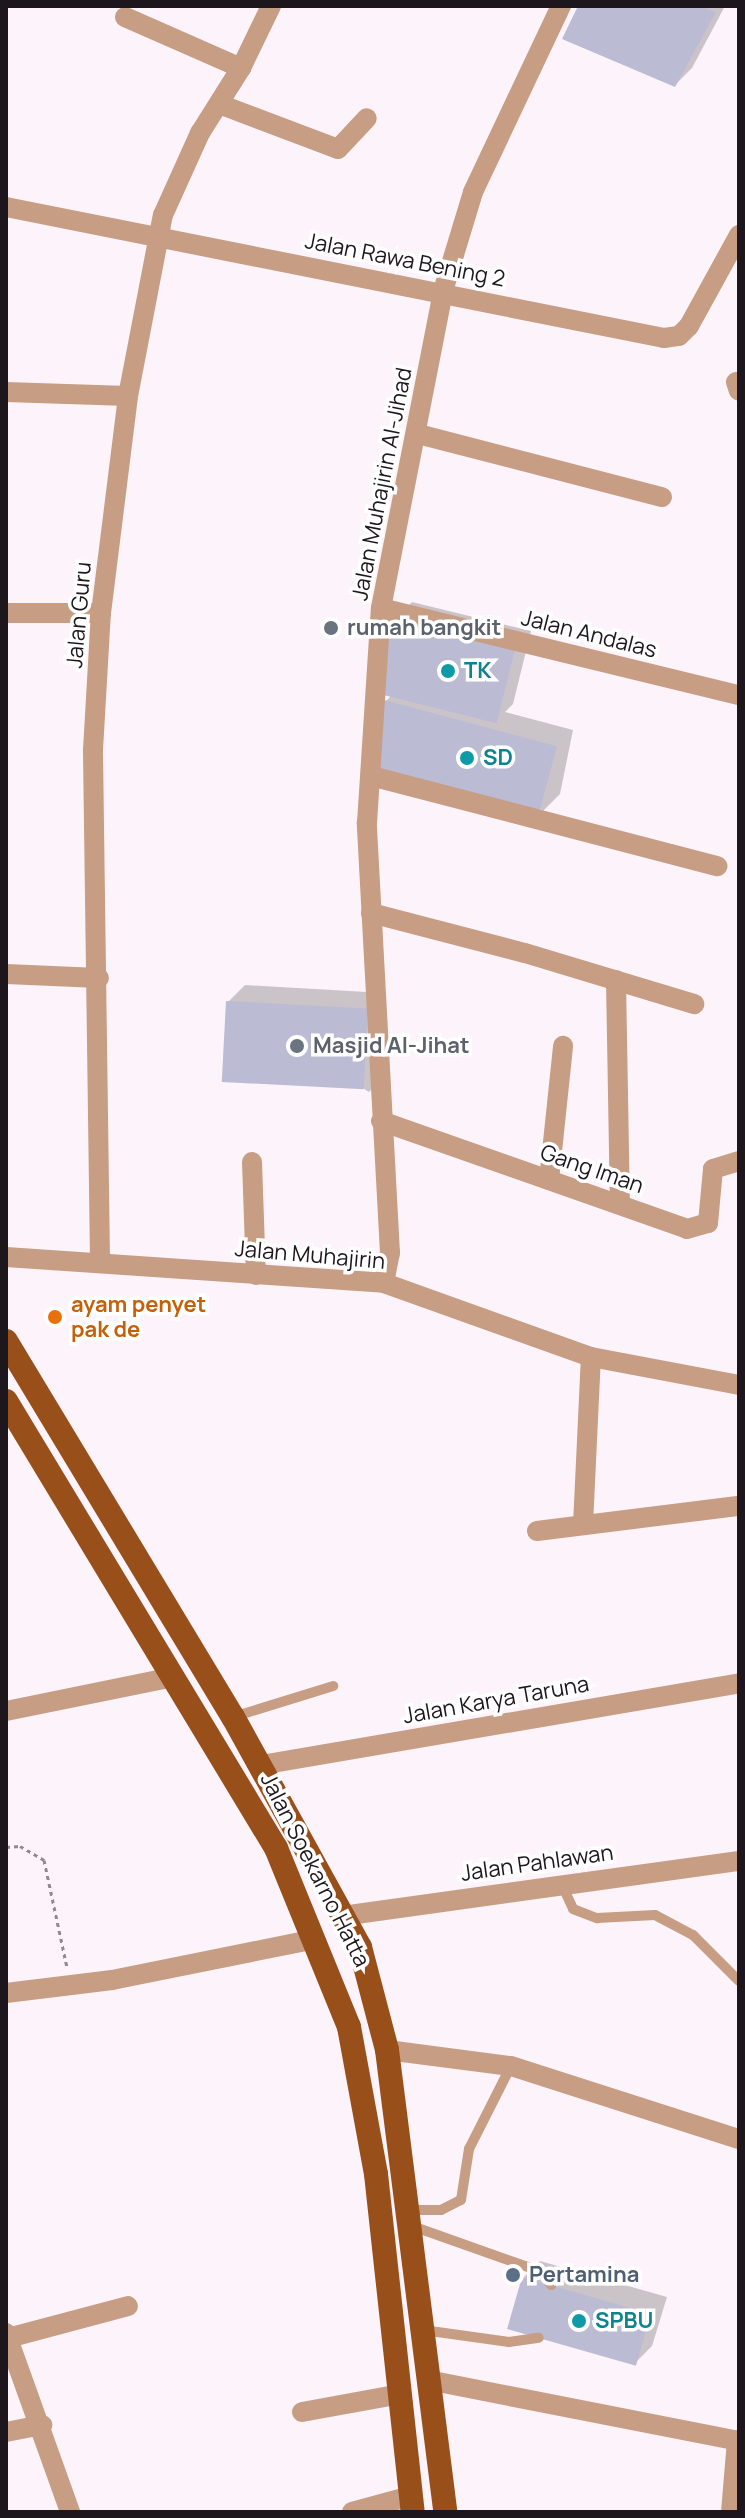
<!DOCTYPE html>
<style>
body{margin:0}
#map{position:relative;width:745px;height:2518px;overflow:hidden;background:#fdf4fb;font-family:Manrope,sans-serif}
div>[style]{position:absolute}
[style*='--x']{left:calc(var(--x)*1px);top:calc(var(--y)*1px);width:calc(var(--w)*1px);rotate:calc(var(--a)*1deg)}
.shadow>*{inset:0;background:#0003}
.building>*{inset:0;background:#bbbbd3;transform-origin:0 0}
.path>*{height:3px;margin-top:-1.5px;transform-origin:0;background:repeating-linear-gradient(90deg,#918990 0 4px,transparent 0 8px)}
.lane>*{height:10px;margin:-5px;padding:0 5px;transform-origin:5px;border-radius:5px;background:#c79d84}
.street>*{height:20px;margin:-10px;padding:0 10px;transform-origin:10px;border-radius:10px;background:#c79d84}
.primary>*{height:24px;margin:-12px;padding:0 12px;transform-origin:12px;border-radius:12px;background:#984f19}
.dots>*{width:22px;height:22px;translate:-50% -50%;box-sizing:border-box;border:4px solid #fff;border-radius:50%}
span{translate:-50% -50%;white-space:nowrap;text-align:center;line-height:1.15;-webkit-text-stroke:7px #fff;paint-order:stroke}
.street-label{font-size:22px;color:#1d161c}
.worship-label{font-size:22px;color:#5b616d;font-weight:700}
.left{translate:0 -50%;text-align:left}
.culture-label{font-size:22px;color:#0d838f;font-weight:700}
.food-label{font-size:22px;color:#c56008;font-weight:700}
.service-label{font-size:22px;color:#4e5e75;font-weight:700}
.frame{position:absolute;inset:0;border:8px solid #1d161c;pointer-events:none}
</style>
<div id="map">
<div class="shadow">
<i style="clip-path:polygon(580px 6px,725px 6px,692px 68px,675px 85px)"></i>
<i style="clip-path:polygon(412px 602px,531px 631px,513px 704px,505px 712px,573px 730px,560px 794px,543px 811px,386px 701px,392px 695px,395px 619px)"></i>
<i style="clip-path:polygon(245px 985px,384px 993px,386px 1076px,369px 1092px,228px 1002px)"></i>
<i style="clip-path:polygon(540px 2261px,667px 2297px,652px 2346px,635px 2363px,523px 2278px)"></i>
</div>
<div class="building">
<i style="clip-path:polygon(578px 6px,699px 6px,716px 12px,675px 87px,562px 39px)"></i>
<i style="left:393px;top:618px;width:126px;height:77px;rotate:14deg"></i>
<i style="left:384px;top:700px;width:179px;height:70px;rotate:15deg"></i>
<i style="left:226px;top:1001px;width:142px;height:81px;rotate:3deg"></i>
<i style="left:522px;top:2277px;width:134px;height:54px;rotate:16deg"></i>
</div>
<div class="path">
<i style="--x:6;--y:1847;--w:14;--a:-4"></i>
<i style="--x:20;--y:1846;--w:28;--a:30"></i>
<i style="--x:44;--y:1860;--w:109;--a:77.9"></i>
</div>
<div class="lane">
<i style="--x:233;--y:1717;--w:105;--a:-17.2"></i>
<i style="--x:562;--y:1885;--w:26;--a:65"></i>
<i style="--x:573;--y:1909;--w:26;--a:21"></i>
<i style="--x:597;--y:1918;--w:58;--a:-3"></i>
<i style="--x:655;--y:1915;--w:43;--a:27.8"></i>
<i style="--x:693;--y:1935;--w:65;--a:45"></i>
<i style="--x:408;--y:2210;--w:33;--a:0"></i>
<i style="--x:441;--y:2210;--w:22;--a:-27"></i>
<i style="--x:461;--y:2200;--w:52;--a:-81.1"></i>
<i style="--x:469;--y:2149;--w:93;--a:-63.2"></i>
<i style="--x:412;--y:2226;--w:138;--a:19.5"></i>
<i style="--x:542;--y:2272;--w:16;--a:55"></i>
<i style="--x:423;--y:2330;--w:87;--a:7.9"></i>
<i style="--x:509;--y:2342;--w:30;--a:-8"></i>
</div>
<div class="street">
<i style="--x:125;--y:17;--w:127;--a:23.7"></i>
<i style="--x:219;--y:104;--w:127;--a:20.7"></i>
<i style="--x:338;--y:149;--w:42;--a:-46.9"></i>
<i style="--x:6;--y:207;--w:671;--a:11.26"></i>
<i style="--x:664;--y:338;--w:15;--a:-8"></i>
<i style="--x:679;--y:336;--w:14;--a:-45"></i>
<i style="--x:689;--y:326;--w:104;--a:-61.2"></i>
<i style="--x:736;--y:382;--w:9;--a:72"></i>
<i style="--x:6;--y:392;--w:122;--a:1.9"></i>
<i style="--x:418;--y:434;--w:252;--a:14.5"></i>
<i style="--x:381;--y:608;--w:368;--a:13.7"></i>
<i style="--x:6;--y:613;--w:95;--a:0"></i>
<i style="--x:371;--y:776;--w:358;--a:14.6"></i>
<i style="--x:371;--y:913;--w:159;--a:14.6"></i>
<i style="--x:525;--y:953;--w:177;--a:16.8"></i>
<i style="--x:6;--y:974;--w:93;--a:2.5"></i>
<i style="--x:616;--y:980;--w:224;--a:89"></i>
<i style="--x:381;--y:1121;--w:324;--a:19.4"></i>
<i style="--x:687;--y:1229;--w:22;--a:-16"></i>
<i style="--x:708;--y:1223;--w:54;--a:-84.7"></i>
<i style="--x:713;--y:1169;--w:27;--a:-17"></i>
<i style="--x:252;--y:1162;--w:113;--a:88"></i>
<i style="--x:549;--y:1180;--w:135;--a:-84"></i>
<i style="--x:6;--y:1257;--w:379;--a:3.9"></i>
<i style="--x:384;--y:1283;--w:220;--a:19.7"></i>
<i style="--x:591;--y:1357;--w:151;--a:10.7"></i>
<i style="--x:100;--y:1260;--w:510;--a:-90.79"></i>
<i style="--x:93;--y:750;--w:137;--a:-86.7"></i>
<i style="--x:101;--y:613;--w:219;--a:-82.9"></i>
<i style="--x:128;--y:396;--w:184;--a:-79.1"></i>
<i style="--x:163;--y:215;--w:90;--a:-65.7"></i>
<i style="--x:200;--y:133;--w:77;--a:-57.8"></i>
<i style="--x:241;--y:68;--w:69;--a:-64.2"></i>
<i style="--x:384;--y:1283;--w:31;--a:-79"></i>
<i style="--x:390;--y:1253;--w:431;--a:-93.1"></i>
<i style="--x:367;--y:823;--w:215;--a:-86.3"></i>
<i style="--x:381;--y:608;--w:323;--a:-78.9"></i>
<i style="--x:443;--y:291;--w:103;--a:-73.1"></i>
<i style="--x:473;--y:192;--w:206;--a:-64.7"></i>
<i style="--x:583;--y:1525;--w:168;--a:-87.3"></i>
<i style="--x:537;--y:1531;--w:204;--a:-7.1"></i>
<i style="--x:6;--y:1711;--w:170;--a:-11.5"></i>
<i style="--x:261;--y:1765;--w:485;--a:-9.7"></i>
<i style="--x:342;--y:1916;--w:401;--a:-7.9"></i>
<i style="--x:6;--y:1993;--w:107;--a:-7"></i>
<i style="--x:112;--y:1980;--w:207;--a:-11.4"></i>
<i style="--x:387;--y:2050;--w:125;--a:7.4"></i>
<i style="--x:511;--y:2066;--w:239;--a:17.8"></i>
<i style="--x:6;--y:2333;--w:190;--a:70.3"></i>
<i style="--x:8;--y:2338;--w:124;--a:-14.9"></i>
<i style="--x:428;--y:2380;--w:317;--a:11.1"></i>
<i style="--x:302;--y:2412;--w:101;--a:-10.3"></i>
<i style="--x:6;--y:2432;--w:37;--a:-11"></i>
<i style="--x:352;--y:2512;--w:61;--a:-15.2"></i>
<i style="--x:731;--y:2512;--w:72;--a:-85.2"></i>
</div>
<div class="primary">
<i style="--x:6;--y:1341;--w:439;--a:58.9"></i>
<i style="--x:233;--y:1717;--w:263;--a:61.1"></i>
<i style="--x:360;--y:1947;--w:106;--a:75.3"></i>
<i style="--x:387;--y:2050;--w:466;--a:82.8"></i>
<i style="--x:6;--y:1401;--w:522;--a:58.87"></i>
<i style="--x:276;--y:1848;--w:193;--a:67.8"></i>
<i style="--x:349;--y:2027;--w:149;--a:79.6"></i>
<i style="--x:376;--y:2174;--w:340;--a:83.8"></i>
</div>
<div class="dots">
<i style="left:331px;top:628px;background:#6b7280"></i>
<i style="left:448px;top:671px;background:#0f9aa8"></i>
<i style="left:467px;top:758px;background:#0f9aa8"></i>
<i style="left:297px;top:1046px;background:#6b7280"></i>
<i style="left:55px;top:1317px;background:#e8710a"></i>
<i style="left:513px;top:2275px;background:#5c6f8a"></i>
<i style="left:579px;top:2321px;background:#0f9aa8"></i>
</div>
<div class="street-label">
<span style="left:405px;top:260px;rotate:11deg">Jalan Rawa Bening 2</span>
<span style="left:382px;top:484px;rotate:-79deg">Jalan Muhajirin Al-Jihad</span>
<span style="left:79px;top:615px;rotate:-85deg">Jalan Guru</span>
<span style="left:589px;top:634px;rotate:14deg">Jalan Andalas</span>
<span style="left:592px;top:1169px;rotate:19deg">Gang Iman</span>
<span style="left:310px;top:1255px;rotate:5deg">Jalan Muhajirin</span>
<span style="left:496px;top:1700px;rotate:-10deg">Jalan Karya Taruna</span>
<span style="left:537px;top:1863px;rotate:-8deg">Jalan Pahlawan</span>
<span style="left:315px;top:1870px;rotate:63deg">Jalan Soekarno Hatta</span>
</div>
<div class="worship-label">
<span class="left" style="left:347px;top:628px">rumah bangkit</span>
<span class="left" style="left:313px;top:1046px">Masjid Al-Jihat</span>
</div>
<div class="culture-label">
<span class="left" style="left:464px;top:671px">TK</span>
<span class="left" style="left:483px;top:758px">SD</span>
<span class="left" style="left:595px;top:2321px">SPBU</span>
</div>
<div class="food-label">
<span class="left" style="left:71px;top:1317px">ayam penyet<br>pak de</span>
</div>
<div class="service-label">
<span class="left" style="left:529px;top:2275px">Pertamina</span>
</div>
<div class="frame"></div>
</div>
